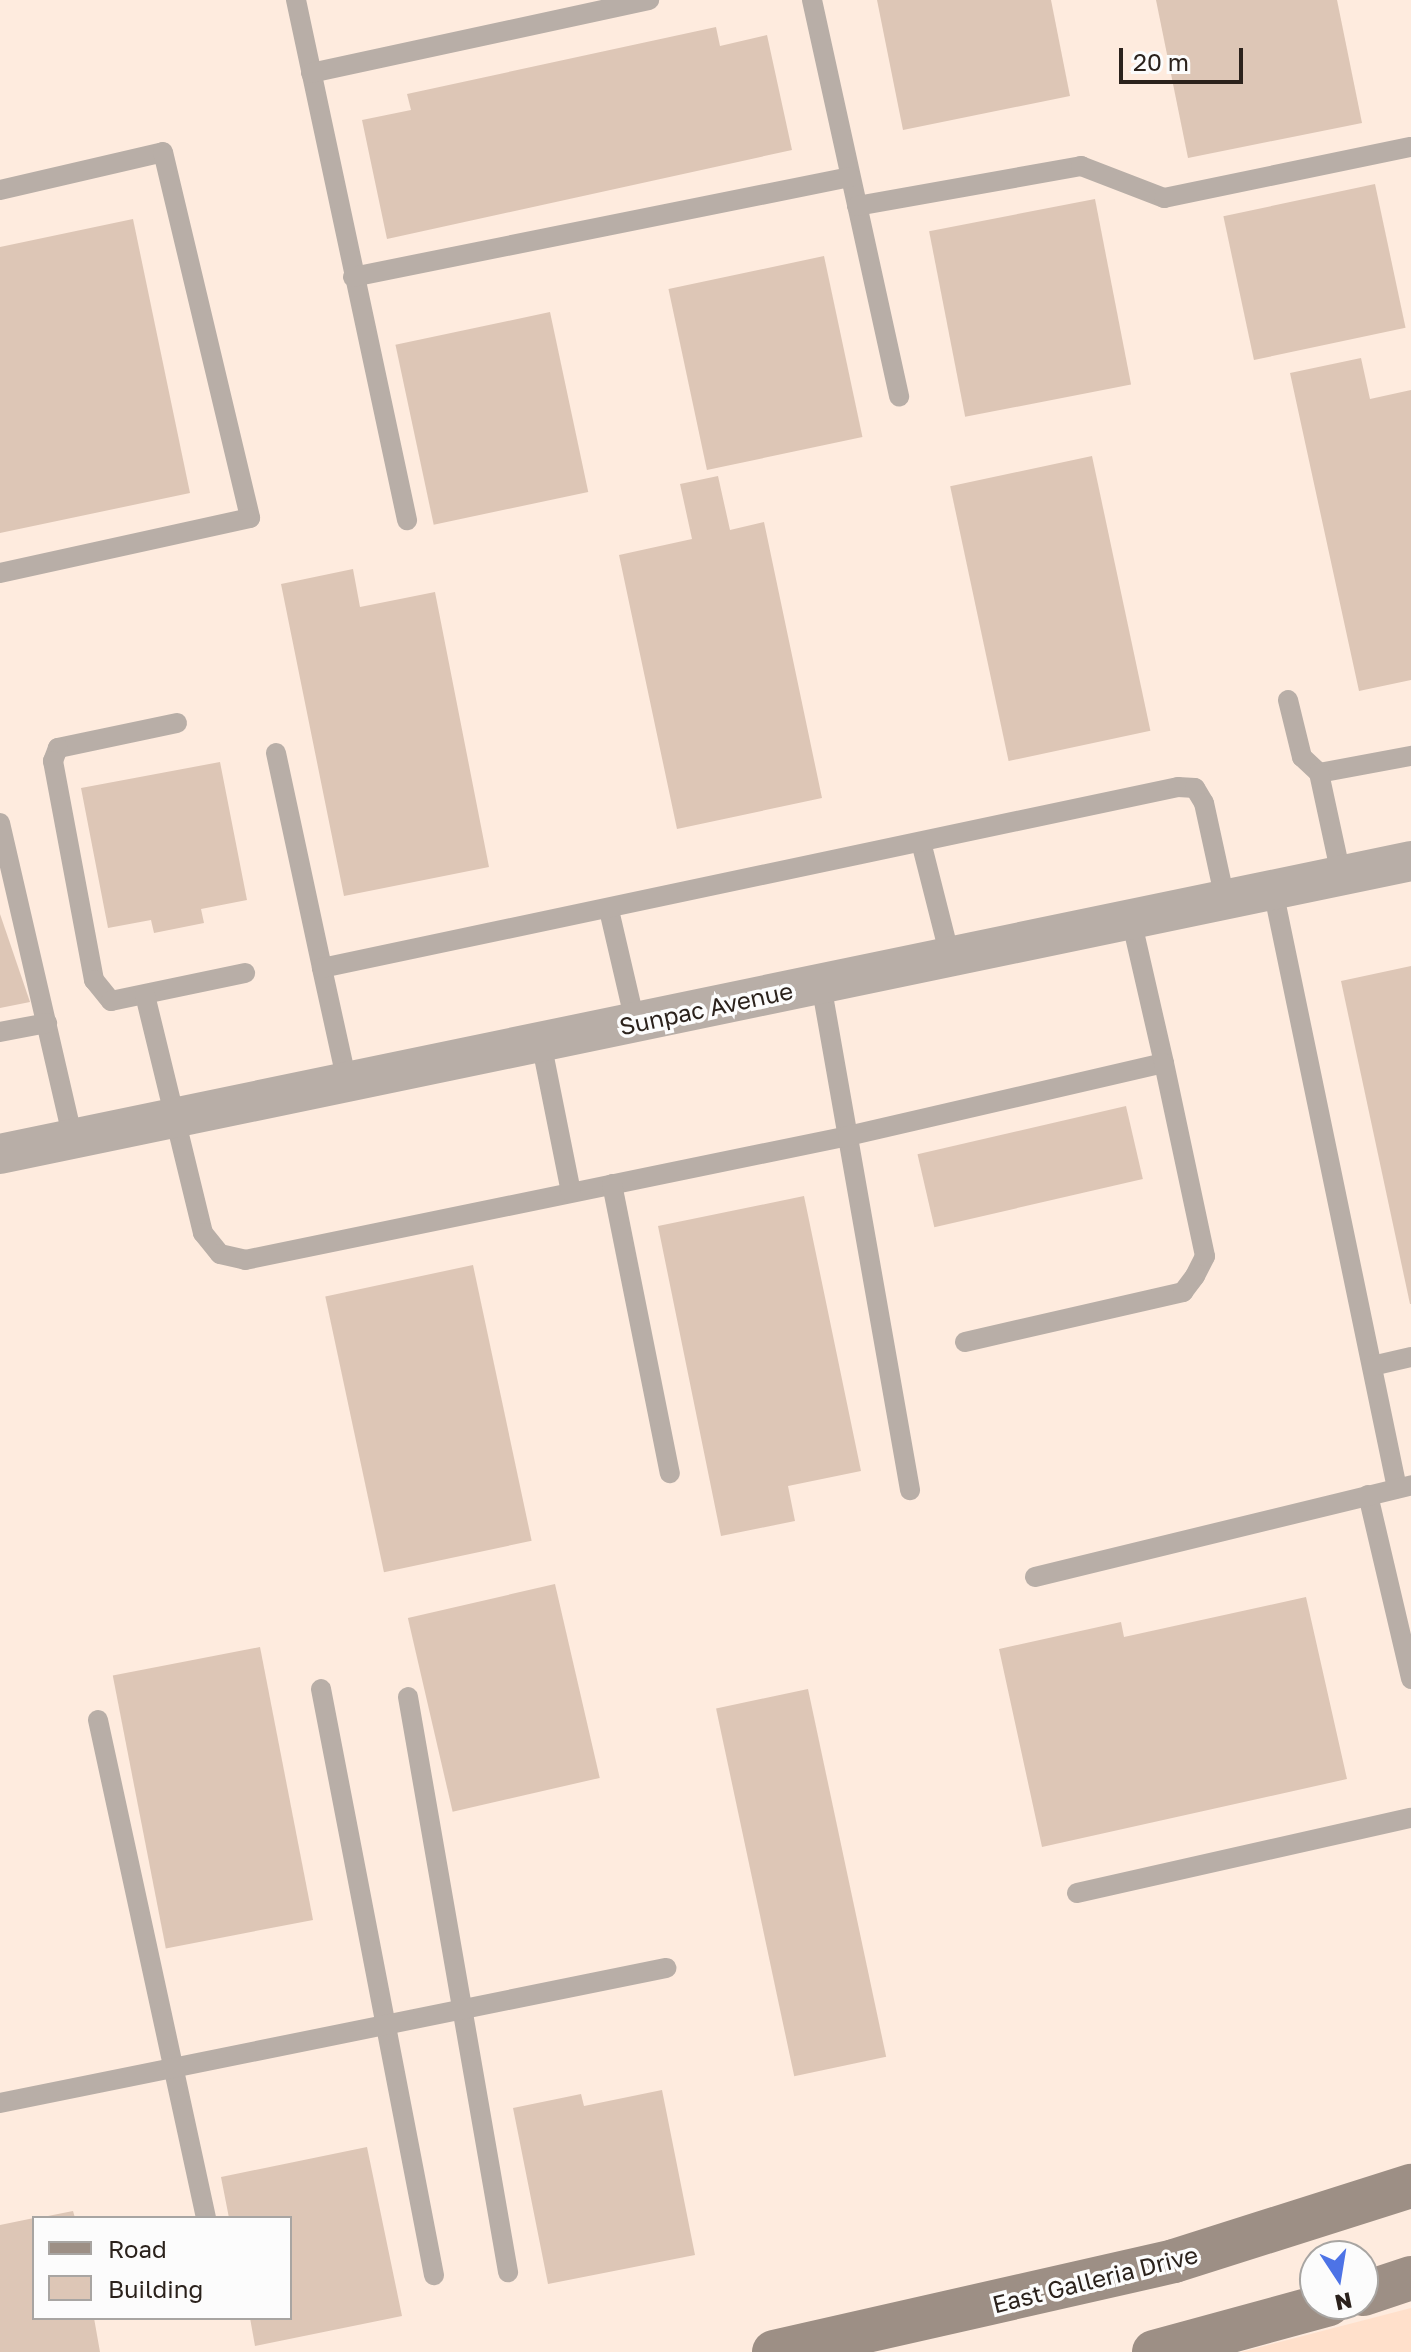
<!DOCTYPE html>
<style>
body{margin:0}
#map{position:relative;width:1411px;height:2352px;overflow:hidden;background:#feebde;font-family:"Golos Text",sans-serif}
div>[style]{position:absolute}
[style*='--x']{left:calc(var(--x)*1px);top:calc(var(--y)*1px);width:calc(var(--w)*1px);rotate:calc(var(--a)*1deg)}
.built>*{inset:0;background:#ffe0cb}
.building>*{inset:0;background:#ddc6b6;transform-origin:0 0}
.lane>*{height:20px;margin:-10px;padding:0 10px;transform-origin:10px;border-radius:10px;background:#b8aea7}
.street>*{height:40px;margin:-20px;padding:0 20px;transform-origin:20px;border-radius:20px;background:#b8aea7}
.secondary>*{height:44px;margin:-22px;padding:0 22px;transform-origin:22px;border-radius:22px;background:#9d8f85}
span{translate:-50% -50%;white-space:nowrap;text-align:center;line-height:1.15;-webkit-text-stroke:7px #fcfcfc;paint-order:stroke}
.street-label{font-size:24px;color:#2b221c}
.legend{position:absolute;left:32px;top:2216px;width:260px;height:104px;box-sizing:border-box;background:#fcfcfc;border:2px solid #a8a5a2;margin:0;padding:10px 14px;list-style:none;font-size:24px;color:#2b221c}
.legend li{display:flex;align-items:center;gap:16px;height:40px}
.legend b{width:40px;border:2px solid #a8a5a2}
.north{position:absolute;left:1299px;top:2240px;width:80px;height:80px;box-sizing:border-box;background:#fcfcfc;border:2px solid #a8a5a2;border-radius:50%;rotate:168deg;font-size:22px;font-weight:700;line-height:32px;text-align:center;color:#2b221c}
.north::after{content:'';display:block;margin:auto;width:28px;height:36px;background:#4d73e6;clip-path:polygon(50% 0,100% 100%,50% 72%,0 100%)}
.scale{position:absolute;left:1119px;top:48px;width:124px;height:36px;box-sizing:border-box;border:4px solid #2b221c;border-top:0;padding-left:10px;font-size:24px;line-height:28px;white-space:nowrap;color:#2b221c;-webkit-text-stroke:6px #fcfcfc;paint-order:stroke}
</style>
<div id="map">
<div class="built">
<i style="clip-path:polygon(1411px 2308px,1411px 2352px,1241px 2352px)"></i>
</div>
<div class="building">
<i style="clip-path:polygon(877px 0,1051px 0,1070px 96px,903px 130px)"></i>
<i style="clip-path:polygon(1156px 0,1337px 0,1362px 123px,1188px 158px)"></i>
<i style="clip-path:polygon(716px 27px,720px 46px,767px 35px,792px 150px,387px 239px,362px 120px,411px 110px,407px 94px)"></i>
<i style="left:1375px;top:184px;width:147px;height:155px;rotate:78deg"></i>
<i style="left:1095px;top:199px;width:189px;height:169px;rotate:79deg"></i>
<i style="clip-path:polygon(133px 219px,190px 493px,0 533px,0 247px)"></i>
<i style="left:824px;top:256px;width:185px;height:159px;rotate:78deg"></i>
<i style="left:550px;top:312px;width:184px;height:158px;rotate:78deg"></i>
<i style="clip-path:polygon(1361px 358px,1370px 399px,1411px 390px,1411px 680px,1359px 691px,1290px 373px)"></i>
<i style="left:1092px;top:456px;width:281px;height:145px;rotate:78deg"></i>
<i style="clip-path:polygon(718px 476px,730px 530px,764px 522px,822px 798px,677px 829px,619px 555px,692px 539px,680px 484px)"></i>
<i style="clip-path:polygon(353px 569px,360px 607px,435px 592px,489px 867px,344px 896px,281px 584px)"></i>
<i style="clip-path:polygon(220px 762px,247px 900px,201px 909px,204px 923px,154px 933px,151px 920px,108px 928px,81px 788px)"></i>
<i style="clip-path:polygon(0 914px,30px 1002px,0 1008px)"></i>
<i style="clip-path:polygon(1411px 966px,1411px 1304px,1410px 1304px,1341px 981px)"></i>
<i style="left:1126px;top:1106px;width:75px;height:214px;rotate:77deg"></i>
<i style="clip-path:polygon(804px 1196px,861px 1471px,788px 1486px,795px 1521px,721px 1536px,658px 1226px)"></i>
<i style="left:473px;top:1265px;width:282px;height:151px;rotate:78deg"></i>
<i style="left:555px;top:1584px;width:199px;height:151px;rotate:77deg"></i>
<i style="clip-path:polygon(1306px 1597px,1347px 1779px,1042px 1847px,999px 1649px,1121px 1622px,1124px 1637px)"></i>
<i style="left:260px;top:1647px;width:278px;height:150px;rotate:79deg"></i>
<i style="left:808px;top:1689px;width:376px;height:94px;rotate:78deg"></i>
<i style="clip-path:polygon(662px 2090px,695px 2255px,548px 2284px,513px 2108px,581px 2094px,584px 2106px)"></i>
<i style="clip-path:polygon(367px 2147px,402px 2316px,255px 2346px,250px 2318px,290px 2318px,290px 2218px,229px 2218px,221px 2177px)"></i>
<i style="clip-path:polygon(73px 2211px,75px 2218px,43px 2218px,43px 2217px)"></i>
<i style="clip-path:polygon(34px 2218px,34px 2318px,94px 2318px,100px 2352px,0 2352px,0 2225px)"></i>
</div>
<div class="lane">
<i style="--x:296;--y:0;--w:532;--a:77.95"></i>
<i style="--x:812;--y:0;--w:406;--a:77.6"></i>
<i style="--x:311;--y:73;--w:346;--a:-12.2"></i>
<i style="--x:0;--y:190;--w:167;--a:-13.1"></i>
<i style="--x:163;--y:152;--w:376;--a:76.6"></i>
<i style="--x:250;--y:518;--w:256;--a:167.6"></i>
<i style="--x:857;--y:206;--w:228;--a:-10.1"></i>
<i style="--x:1081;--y:166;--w:89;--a:21.1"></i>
<i style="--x:1164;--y:198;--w:252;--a:-11.7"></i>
<i style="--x:353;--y:277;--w:507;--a:-11.38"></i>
<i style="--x:1288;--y:700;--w:59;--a:76.2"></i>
<i style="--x:1302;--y:757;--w:23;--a:43"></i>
<i style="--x:1319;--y:773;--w:94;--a:-10.5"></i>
<i style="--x:177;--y:723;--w:122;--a:168.1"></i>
<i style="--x:58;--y:748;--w:14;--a:111"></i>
<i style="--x:53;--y:761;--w:223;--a:79.4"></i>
<i style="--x:94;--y:980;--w:27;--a:51"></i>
<i style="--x:111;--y:1001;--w:137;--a:-11.8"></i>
<i style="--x:276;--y:753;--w:220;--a:77.9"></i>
<i style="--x:1319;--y:773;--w:104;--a:77.8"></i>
<i style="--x:0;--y:823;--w:324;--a:77"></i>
<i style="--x:921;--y:842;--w:119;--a:75.8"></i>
<i style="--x:1273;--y:890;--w:611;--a:78.29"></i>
<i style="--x:609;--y:910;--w:115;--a:76.9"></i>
<i style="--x:821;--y:984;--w:514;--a:80.02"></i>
<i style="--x:145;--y:995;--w:245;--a:76.3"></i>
<i style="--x:203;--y:1233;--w:27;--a:51"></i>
<i style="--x:220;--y:1254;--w:26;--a:13"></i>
<i style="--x:245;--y:1260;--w:616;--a:-11.62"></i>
<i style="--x:848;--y:1136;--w:324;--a:-13"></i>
<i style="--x:1164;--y:1063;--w:148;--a:-102.9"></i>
<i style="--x:0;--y:1032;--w:48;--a:-10.8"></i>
<i style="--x:541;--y:1042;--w:153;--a:78.7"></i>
<i style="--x:347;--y:1082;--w:117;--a:-102.4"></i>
<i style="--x:322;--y:968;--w:875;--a:-11.94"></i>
<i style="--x:1178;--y:787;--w:17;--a:3"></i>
<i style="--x:1195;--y:788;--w:17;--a:59"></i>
<i style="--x:1204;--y:803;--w:98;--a:77.7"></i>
<i style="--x:612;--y:1184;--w:295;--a:78.7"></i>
<i style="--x:965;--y:1342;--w:224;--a:-12.9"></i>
<i style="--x:1183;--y:1292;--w:20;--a:-53"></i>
<i style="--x:1195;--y:1276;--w:22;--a:-63"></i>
<i style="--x:1205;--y:1256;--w:197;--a:-102"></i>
<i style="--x:1372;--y:1366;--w:40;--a:-13"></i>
<i style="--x:1368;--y:1495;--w:189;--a:76.8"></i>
<i style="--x:1035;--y:1577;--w:387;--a:-13.7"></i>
<i style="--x:321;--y:1689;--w:597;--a:79.09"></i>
<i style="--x:408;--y:1697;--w:584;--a:80.13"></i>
<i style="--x:98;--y:1720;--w:510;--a:77.76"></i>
<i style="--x:1077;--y:1893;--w:342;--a:-12.7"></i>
<i style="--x:0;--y:2103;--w:680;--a:-11.46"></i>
</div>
<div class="street">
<i style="--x:0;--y:1154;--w:1441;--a:-11.73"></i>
</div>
<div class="secondary">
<i style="--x:1363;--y:2294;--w:51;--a:-18.4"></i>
<i style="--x:774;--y:2352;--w:410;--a:-12.8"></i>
<i style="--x:1174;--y:2261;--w:249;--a:-17.6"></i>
<i style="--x:1154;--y:2352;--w:181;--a:-15.3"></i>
</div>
<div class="street-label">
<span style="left:706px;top:1008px;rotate:-12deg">Sunpac Avenue</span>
<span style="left:1095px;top:2279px;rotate:-14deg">East Galleria Drive</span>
</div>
<ul class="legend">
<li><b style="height:10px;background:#9d8f85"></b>Road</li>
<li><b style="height:22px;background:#ddc6b6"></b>Building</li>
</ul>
<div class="north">N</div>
<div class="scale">20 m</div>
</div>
